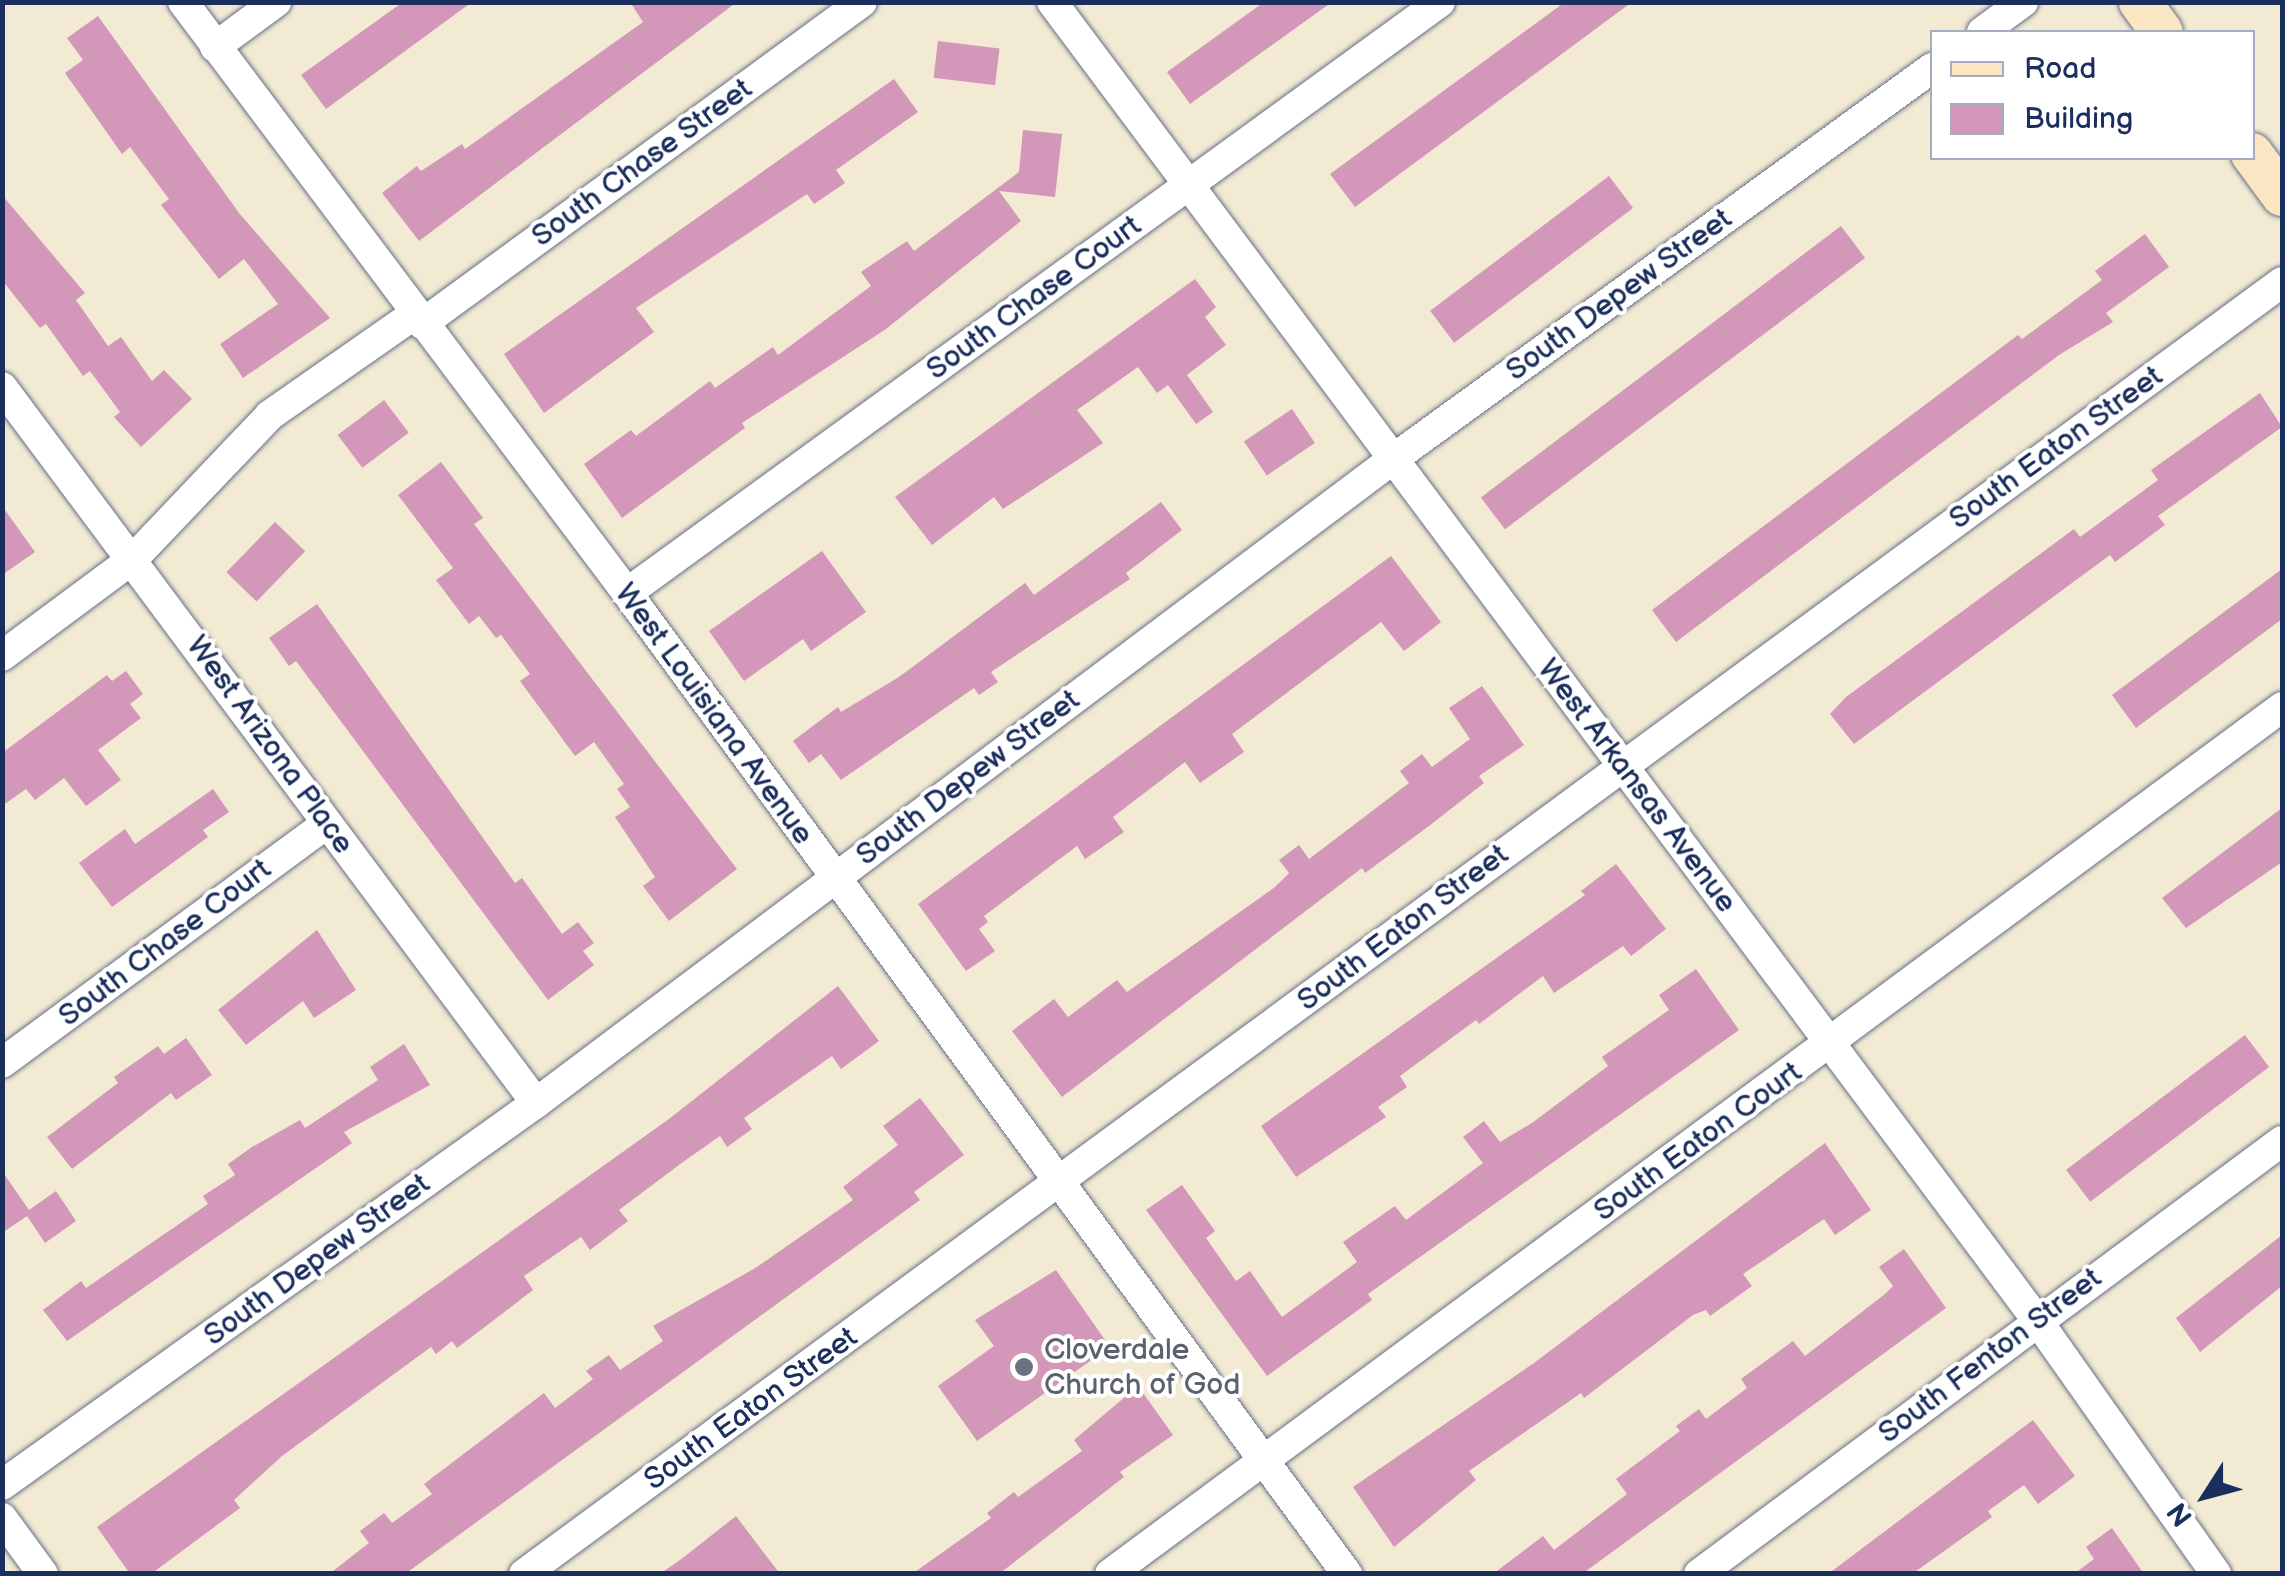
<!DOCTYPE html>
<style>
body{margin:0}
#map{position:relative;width:2285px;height:1576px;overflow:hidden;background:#f2ead3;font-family:"Balsamiq Sans",sans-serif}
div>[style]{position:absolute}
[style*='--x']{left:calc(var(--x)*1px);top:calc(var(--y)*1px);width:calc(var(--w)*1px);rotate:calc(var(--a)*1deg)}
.building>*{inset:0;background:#d397b9;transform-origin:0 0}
.roads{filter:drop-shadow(0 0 2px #667087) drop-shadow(0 0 2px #667087)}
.street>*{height:30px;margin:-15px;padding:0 15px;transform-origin:15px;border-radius:15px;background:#fff}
.secondary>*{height:42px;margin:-21px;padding:0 21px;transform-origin:21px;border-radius:21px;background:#fbe6c4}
.dots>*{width:28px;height:28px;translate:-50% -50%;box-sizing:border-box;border:5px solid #fff;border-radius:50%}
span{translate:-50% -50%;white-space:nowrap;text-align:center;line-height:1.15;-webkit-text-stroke:8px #fff;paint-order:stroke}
.street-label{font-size:30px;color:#1b2f5e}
.worship-label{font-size:30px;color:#5b616d}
.left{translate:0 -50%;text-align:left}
.frame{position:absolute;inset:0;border:5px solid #1b2f5e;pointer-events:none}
.legend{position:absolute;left:1930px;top:30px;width:325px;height:130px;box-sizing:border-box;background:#fff;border:2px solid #a4acbf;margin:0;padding:12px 18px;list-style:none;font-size:30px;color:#1b2f5e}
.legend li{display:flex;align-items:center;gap:20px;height:50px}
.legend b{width:50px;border:2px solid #a4acbf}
.north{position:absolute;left:2155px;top:1446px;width:100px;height:100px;-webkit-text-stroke:8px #fff;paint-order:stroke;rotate:234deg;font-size:28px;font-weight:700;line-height:40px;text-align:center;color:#1b2f5e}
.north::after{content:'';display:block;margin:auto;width:35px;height:45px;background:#1b2f5e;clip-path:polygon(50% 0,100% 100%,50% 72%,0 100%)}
</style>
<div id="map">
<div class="building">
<i style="clip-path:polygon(403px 2px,472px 2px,326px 109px,301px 75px)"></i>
<i style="clip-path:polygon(630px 2px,737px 2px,419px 241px,382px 193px,417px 166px,421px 171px,462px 144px,465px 149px,643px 22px)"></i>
<i style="clip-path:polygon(1264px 2px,1332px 2px,1190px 104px,1167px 72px)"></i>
<i style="clip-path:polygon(1565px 2px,1632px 2px,1355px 207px,1330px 174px)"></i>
<i style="clip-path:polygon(98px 16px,239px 213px,330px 318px,243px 378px,220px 344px,278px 304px,244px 259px,219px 279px,161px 205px,169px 199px,130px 147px,122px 154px,65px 73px,83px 60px,67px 38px)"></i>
<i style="left:938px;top:41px;width:62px;height:37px;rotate:7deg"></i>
<i style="clip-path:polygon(894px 79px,918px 112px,836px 170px,845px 183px,814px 204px,807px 194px,636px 308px,654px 332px,544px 413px,504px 354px)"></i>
<i style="clip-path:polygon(1023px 130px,1062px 134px,1055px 197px,999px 191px,1021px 221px,886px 329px,742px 423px,745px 428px,622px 518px,584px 464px,631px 430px,636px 436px,710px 381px,715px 388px,773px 347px,778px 355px,871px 286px,861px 272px,907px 241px,914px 251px,1019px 172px)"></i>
<i style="left:1609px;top:176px;width:40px;height:224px;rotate:53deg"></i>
<i style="clip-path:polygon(2px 195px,85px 293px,76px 300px,108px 346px,121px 337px,152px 381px,164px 370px,192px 399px,141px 447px,114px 417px,120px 412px,90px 371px,83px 376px,46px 324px,40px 328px,2px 280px)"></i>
<i style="left:1841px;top:226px;width:40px;height:451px;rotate:53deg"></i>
<i style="clip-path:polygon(2145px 234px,2169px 267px,2106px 313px,2113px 322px,2059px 355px,1676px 642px,1652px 610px,2018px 335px,2022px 339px,2102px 280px,2095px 271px)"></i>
<i style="clip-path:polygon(1195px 279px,1216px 307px,1205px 317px,1226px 345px,1187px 375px,1213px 412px,1196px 424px,1168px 385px,1157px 393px,1138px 367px,1077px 410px,1103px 443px,1003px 509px,994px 497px,932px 545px,895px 497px)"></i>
<i style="clip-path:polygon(2260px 393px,2282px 427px,2158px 516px,2165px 525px,2115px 562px,2110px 555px,1854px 744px,1830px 714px,1846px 697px,2074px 529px,2080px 537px,2158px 480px,2151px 470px)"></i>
<i style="left:384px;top:400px;width:41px;height:58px;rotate:53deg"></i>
<i style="left:1292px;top:409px;width:41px;height:58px;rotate:56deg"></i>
<i style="clip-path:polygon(441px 462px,483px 518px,474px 524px,737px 869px,669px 921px,643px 886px,655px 877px,615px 817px,630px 807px,617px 789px,624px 784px,594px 742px,575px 756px,520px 681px,530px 674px,501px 635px,496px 638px,479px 616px,469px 624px,436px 580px,453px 568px,398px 495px)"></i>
<i style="clip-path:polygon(1161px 502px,1182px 530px,1126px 573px,1130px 579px,991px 672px,998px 682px,979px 695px,974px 688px,841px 780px,821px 754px,809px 763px,793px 741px,838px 707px,841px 712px,899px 677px,1025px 583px,1034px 595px)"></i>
<i style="clip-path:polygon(2px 506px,35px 552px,2px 575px)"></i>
<i style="left:275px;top:522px;width:42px;height:70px;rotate:44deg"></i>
<i style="clip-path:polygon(822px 551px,866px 612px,811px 651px,803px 639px,744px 681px,709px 631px)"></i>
<i style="clip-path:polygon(1391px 556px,1441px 622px,1404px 651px,1381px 622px,1232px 734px,1244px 752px,1200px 783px,1185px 762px,1113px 817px,1124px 832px,1085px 859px,1077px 846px,984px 916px,988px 922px,979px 929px,995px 951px,966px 971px,918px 904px)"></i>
<i style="clip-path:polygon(2282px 569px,2282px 619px,2136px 728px,2112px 695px)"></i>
<i style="clip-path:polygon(317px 604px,515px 883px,522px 878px,562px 934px,578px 922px,594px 943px,583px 951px,594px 965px,548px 1000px,296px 661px,289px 666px,269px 638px)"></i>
<i style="clip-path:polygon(126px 671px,143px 694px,130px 704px,141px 718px,98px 750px,121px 780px,86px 806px,64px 778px,35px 800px,26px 789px,2px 806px,2px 753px,107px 675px,112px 681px)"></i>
<i style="clip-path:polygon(1482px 686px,1524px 745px,1479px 776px,1484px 783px,1429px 826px,1365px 873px,1362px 868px,1062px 1097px,1012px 1031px,1054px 999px,1068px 1017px,1117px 980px,1127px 992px,1275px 887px,1289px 873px,1279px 860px,1299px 845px,1309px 859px,1409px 783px,1400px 771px,1422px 754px,1432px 767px,1470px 739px,1449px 708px)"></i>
<i style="clip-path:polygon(213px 789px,229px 812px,203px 830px,208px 837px,112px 907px,79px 863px,125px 829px,135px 844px)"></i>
<i style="clip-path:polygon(2282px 808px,2282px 862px,2186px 928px,2162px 898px)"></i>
<i style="clip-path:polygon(1616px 864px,1666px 929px,1631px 956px,1623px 946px,1554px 993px,1543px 976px,1479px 1024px,1476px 1020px,1400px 1076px,1407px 1087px,1378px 1107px,1386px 1117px,1296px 1177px,1261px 1126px,1585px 895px,1581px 891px)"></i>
<i style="clip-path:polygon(317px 930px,356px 990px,314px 1018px,303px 1001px,246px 1045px,218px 1010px)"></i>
<i style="clip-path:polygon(1696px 969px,1739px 1030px,1368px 1294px,1372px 1300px,1267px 1376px,1146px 1210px,1182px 1185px,1215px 1231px,1206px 1238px,1236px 1281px,1250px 1271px,1282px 1317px,1357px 1262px,1343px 1242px,1395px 1206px,1406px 1220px,1483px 1163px,1463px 1137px,1484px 1121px,1500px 1142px,1532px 1123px,1608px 1066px,1602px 1057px,1669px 1010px,1659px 995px)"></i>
<i style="clip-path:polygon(838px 986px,879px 1041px,841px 1069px,832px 1056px,744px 1118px,752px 1129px,727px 1147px,720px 1136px,683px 1162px,619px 1210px,628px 1221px,590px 1250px,581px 1237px,524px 1276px,533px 1290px,494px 1320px,457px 1348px,452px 1341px,436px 1354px,431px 1347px,282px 1456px,234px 1500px,240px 1508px,151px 1574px,130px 1574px,97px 1527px,669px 1119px)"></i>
<i style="left:2245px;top:1035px;width:40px;height:224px;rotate:53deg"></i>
<i style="clip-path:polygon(186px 1038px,212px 1075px,176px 1100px,171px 1093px,72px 1169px,47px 1137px,118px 1083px,114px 1077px,158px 1046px,164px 1054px)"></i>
<i style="clip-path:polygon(404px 1044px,430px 1085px,344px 1132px,352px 1143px,67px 1341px,43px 1310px,81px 1281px,86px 1288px,208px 1204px,203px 1196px,235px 1175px,228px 1164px,252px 1147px,300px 1120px,305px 1128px,378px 1080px,370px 1067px)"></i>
<i style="clip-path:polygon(920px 1098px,964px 1155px,914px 1192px,920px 1200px,405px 1574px,329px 1574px,369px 1543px,360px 1531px,384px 1513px,392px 1523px,432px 1494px,424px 1484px,544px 1393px,555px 1408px,593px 1379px,586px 1371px,609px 1355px,620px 1370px,663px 1341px,653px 1326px,757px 1267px,853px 1200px,843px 1187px,898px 1145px,883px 1126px)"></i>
<i style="clip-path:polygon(1825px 1143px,1871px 1210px,1835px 1235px,1824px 1219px,1743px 1274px,1752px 1286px,1710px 1316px,1706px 1310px,1693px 1315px,1584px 1398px,1581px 1393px,1469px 1471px,1476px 1480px,1394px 1547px,1353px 1487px,1534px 1363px)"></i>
<i style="clip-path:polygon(2px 1171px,29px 1210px,56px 1191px,76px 1221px,45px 1243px,27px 1216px,2px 1233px)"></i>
<i style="clip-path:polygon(2282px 1235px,2282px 1286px,2200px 1352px,2176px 1318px)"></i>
<i style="clip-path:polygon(1904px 1249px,1946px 1308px,1582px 1574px,1493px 1574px,1543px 1536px,1554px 1550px,1627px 1494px,1616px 1479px,1680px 1431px,1676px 1426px,1699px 1409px,1706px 1419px,1747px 1388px,1741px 1379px,1793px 1341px,1805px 1356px,1885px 1294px,1893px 1286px,1879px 1267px)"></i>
<i style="clip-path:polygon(1056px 1270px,1110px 1347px,977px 1441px,938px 1386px,994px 1346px,975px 1320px)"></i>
<i style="clip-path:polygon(1138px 1386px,1173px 1435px,1120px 1472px,1124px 1477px,999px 1574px,912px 1574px,991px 1518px,987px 1513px,1014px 1492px,1018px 1497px,1082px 1451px,1074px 1440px)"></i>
<i style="clip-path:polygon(2033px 1420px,2075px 1476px,2038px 1504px,2024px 1485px,1988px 1511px,1992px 1517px,1912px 1574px,1828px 1574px)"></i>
<i style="clip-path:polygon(736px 1516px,780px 1574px,660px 1574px,684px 1557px)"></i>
<i style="clip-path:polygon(2112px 1528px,2144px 1574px,2074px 1574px,2094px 1559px,2086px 1547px)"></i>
</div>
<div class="roads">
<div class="street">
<i style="--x:183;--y:2;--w:739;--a:53.08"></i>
<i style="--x:627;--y:593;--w:1217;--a:53.72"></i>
<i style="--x:1052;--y:2;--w:1645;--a:53.23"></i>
<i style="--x:2037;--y:1320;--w:311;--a:54.8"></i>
<i style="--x:1982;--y:32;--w:51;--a:-36.2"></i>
<i style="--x:215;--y:47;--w:76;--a:-36.4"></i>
<i style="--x:422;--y:324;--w:545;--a:-36.2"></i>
<i style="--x:2;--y:387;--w:893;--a:53.28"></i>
<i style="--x:627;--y:593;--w:1005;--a:-36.01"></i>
<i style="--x:2;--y:656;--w:164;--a:-36.6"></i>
<i style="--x:134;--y:558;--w:197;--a:-46.4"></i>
<i style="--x:270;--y:415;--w:177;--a:-34.9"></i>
<i style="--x:2;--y:1063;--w:404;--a:-36.4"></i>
<i style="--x:2;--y:1485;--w:657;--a:-35.58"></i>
<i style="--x:536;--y:1103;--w:1067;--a:-36.92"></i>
<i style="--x:1389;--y:462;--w:671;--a:-35.96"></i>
<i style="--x:2;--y:1518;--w:69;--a:53.8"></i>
<i style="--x:524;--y:1574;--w:2182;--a:-36.31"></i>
<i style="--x:1110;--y:1574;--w:1458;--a:-36.49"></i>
<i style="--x:1699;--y:1574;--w:726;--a:-36.6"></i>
</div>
<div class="secondary">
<i style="--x:2140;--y:2;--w:37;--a:54"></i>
<i style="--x:2252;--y:154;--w:51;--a:53.8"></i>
</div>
</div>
<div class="dots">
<i style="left:1024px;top:1367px;background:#6b7280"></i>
</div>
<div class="street-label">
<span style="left:642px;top:163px;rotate:-36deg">South Chase Street</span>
<span style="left:1619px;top:295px;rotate:-36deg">South Depew Street</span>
<span style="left:1034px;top:298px;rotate:-36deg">South Chase Court</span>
<span style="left:2056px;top:448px;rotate:-36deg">South Eaton Street</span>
<span style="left:714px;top:714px;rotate:54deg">West Louisiana Avenue</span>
<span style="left:270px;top:745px;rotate:54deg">West Arizona Place</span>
<span style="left:968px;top:778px;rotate:-37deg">South Depew Street</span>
<span style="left:1637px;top:786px;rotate:53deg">West Arkansas Avenue</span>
<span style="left:1403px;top:928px;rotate:-37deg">South Eaton Street</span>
<span style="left:165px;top:943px;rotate:-37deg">South Chase Court</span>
<span style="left:1698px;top:1142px;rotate:-36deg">South Eaton Court</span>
<span style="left:317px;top:1260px;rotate:-36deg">South Depew Street</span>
<span style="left:1990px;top:1356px;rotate:-37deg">South Fenton Street</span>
<span style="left:751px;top:1409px;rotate:-36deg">South Eaton Street</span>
</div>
<div class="worship-label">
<span class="left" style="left:1044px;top:1367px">Cloverdale<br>Church of God</span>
</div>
<div class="frame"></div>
<ul class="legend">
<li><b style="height:12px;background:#fbe6c4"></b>Road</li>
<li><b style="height:28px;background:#d397b9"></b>Building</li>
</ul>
<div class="north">N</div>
</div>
